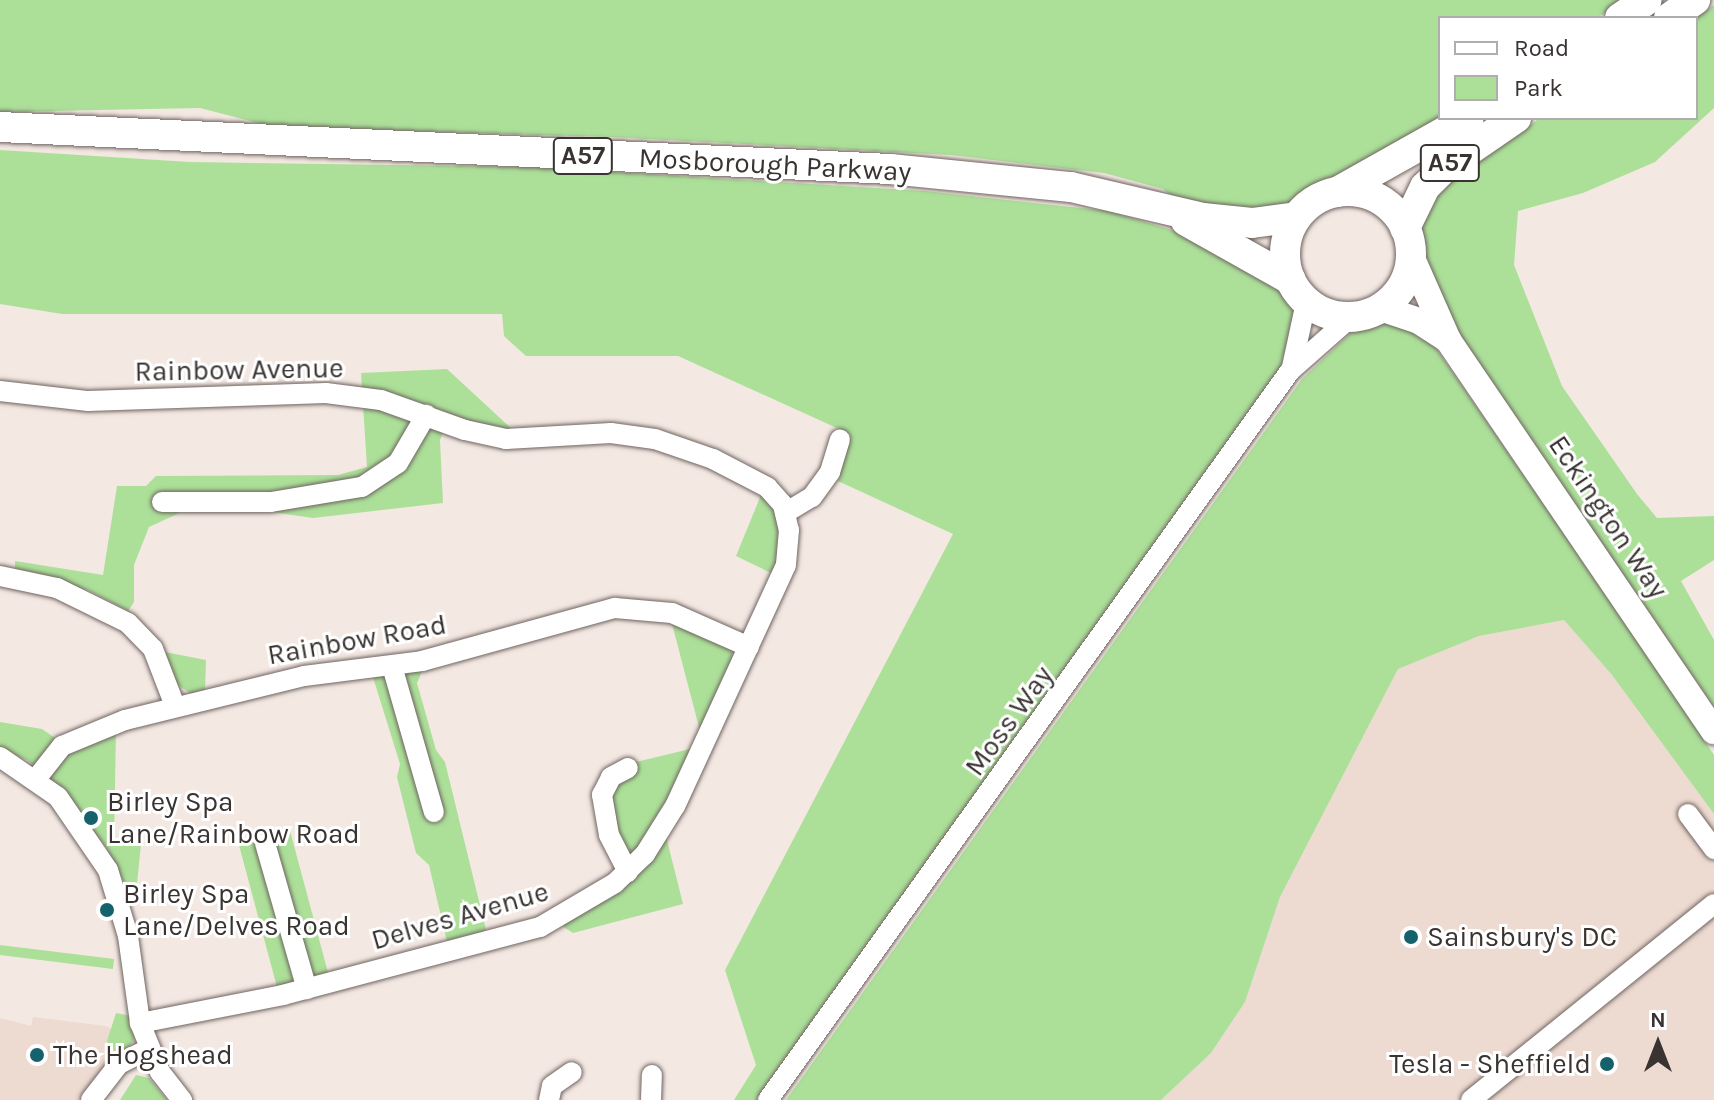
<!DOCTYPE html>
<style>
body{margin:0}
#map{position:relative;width:1714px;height:1100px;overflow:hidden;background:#f4e8e3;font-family:Karla,sans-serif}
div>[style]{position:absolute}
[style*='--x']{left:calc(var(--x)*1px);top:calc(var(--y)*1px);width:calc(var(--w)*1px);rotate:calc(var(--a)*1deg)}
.built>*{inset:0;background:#eddad1}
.green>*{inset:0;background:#ace099;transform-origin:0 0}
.roads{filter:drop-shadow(0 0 2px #6f6460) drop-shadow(0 0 2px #6f6460)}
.minor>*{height:20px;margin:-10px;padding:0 10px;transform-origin:10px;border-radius:10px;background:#fff}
.major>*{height:26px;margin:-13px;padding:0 13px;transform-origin:13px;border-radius:13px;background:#fff}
.highway>*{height:30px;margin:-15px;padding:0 15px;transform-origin:15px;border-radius:15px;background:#fff}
.highway>.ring{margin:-15px;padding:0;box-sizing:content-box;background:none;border:30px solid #fff;border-radius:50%}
.dots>*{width:22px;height:22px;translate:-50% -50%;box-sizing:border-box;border:4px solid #fff;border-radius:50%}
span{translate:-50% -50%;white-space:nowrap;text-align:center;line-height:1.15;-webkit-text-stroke:6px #fff;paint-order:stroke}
.shield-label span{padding:2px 6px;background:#fff;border:2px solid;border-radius:6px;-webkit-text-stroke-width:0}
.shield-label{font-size:26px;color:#393432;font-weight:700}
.street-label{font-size:28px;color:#393432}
.poi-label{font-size:28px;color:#393432}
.left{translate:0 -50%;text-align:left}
.right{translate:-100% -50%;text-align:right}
.legend{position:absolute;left:1438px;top:16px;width:260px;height:104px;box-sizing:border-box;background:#fff;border:2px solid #b0aead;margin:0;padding:10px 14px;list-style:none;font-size:24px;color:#393432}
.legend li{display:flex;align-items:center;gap:16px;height:40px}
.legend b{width:40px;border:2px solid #b0aead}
.north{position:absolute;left:1618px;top:1004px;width:80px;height:80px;-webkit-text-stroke:6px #fff;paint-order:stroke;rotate:0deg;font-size:22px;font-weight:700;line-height:32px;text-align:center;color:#393432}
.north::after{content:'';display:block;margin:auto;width:28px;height:36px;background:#393432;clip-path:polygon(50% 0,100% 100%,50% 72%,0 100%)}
</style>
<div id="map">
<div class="built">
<i style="clip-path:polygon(1564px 620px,1612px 675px,1714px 814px,1714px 1100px,1161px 1100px,1211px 1053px,1245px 1002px,1280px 897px,1398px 669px,1479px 636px)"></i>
<i style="clip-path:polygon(33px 1017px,106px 1026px,135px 1040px,79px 1100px,0 1100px,0 1018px,31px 1026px)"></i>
</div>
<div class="green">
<i style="clip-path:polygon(0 0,1624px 0,1597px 18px,1440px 18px,1440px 118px,1419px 136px,1274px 213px,1175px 199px,1163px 189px,1104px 173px,951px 155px,611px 137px,273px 127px,200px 108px,0 112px)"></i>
<i style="clip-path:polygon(1714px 5px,1714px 108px,1655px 162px,1583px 193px,1518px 211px,1514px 265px,1562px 386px,1637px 494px,1657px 518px,1714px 516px,1714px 560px,1681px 581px,1714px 640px,1714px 707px,1455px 331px,1424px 269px,1419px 246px,1420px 228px,1437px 191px,1540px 118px,1696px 118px,1695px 18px)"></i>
<i style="clip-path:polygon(0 150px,190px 162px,531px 167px,925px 191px,1108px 211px,1202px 239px,1283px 284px,1296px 305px,1290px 356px,760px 1100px,734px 1100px,756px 1065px,725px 970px,953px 534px,838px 481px,850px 434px,678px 356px,526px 356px,504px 336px,502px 314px,62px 314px,0 304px)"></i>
<i style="clip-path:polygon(1375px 321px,1400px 324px,1428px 337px,1595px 578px,1714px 755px,1714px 814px,1612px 675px,1564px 620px,1479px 636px,1398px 669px,1280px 897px,1245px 1002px,1211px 1053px,1161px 1100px,786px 1100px,1302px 379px,1354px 330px)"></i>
<i style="clip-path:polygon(447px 369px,513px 430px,449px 417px,440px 440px,443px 503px,313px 518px,250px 509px,186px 510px,149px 527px,134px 565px,134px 602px,128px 611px,88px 590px,15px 572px,15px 561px,103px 575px,117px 486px,146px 486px,156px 476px,338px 475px,367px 467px,361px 373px)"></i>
<i style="clip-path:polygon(761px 495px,779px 518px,780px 556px,773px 574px,736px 556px)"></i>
<i style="clip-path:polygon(671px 620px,731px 649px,733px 659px,700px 731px)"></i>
<i style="clip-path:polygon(165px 652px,206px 660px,205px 690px,192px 694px,176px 684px)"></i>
<i style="clip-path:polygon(423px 669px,417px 683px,436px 750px,445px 762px,487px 934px,447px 942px,429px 865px,416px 853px,397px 777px,400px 764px,372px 674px)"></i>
<i style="clip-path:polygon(0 722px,42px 729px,58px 740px,116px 729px,114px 842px,141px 844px,135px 904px,106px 847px,57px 784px,27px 760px,0 749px)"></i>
<i style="clip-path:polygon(694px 748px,662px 820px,683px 904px,573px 933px,562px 926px,616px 892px,642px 867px,632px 852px,619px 845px,609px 788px,637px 769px,636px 762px)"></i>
<i style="left:289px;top:827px;width:153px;height:53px;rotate:75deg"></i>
<i style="left:0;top:945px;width:115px;height:10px;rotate:7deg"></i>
<i style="clip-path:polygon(116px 1013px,131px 1016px,136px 1036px,126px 1051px,115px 1051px,107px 1041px)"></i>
<i style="clip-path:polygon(136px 1075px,149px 1078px,167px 1100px,120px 1100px)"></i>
</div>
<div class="roads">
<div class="minor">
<i style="--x:1292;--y:367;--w:66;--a:-77.8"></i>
<i style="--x:0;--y:391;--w:89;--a:6.5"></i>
<i style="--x:88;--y:401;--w:238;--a:-1.9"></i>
<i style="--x:326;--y:393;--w:55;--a:7.3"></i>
<i style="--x:381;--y:400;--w:89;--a:19.7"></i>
<i style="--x:465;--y:430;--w:42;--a:12.4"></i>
<i style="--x:506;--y:439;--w:105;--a:-3.3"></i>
<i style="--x:611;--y:433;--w:44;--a:7.8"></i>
<i style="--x:655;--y:439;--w:61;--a:19"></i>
<i style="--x:713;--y:459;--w:61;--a:27.4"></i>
<i style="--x:767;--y:487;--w:24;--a:48"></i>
<i style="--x:783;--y:505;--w:26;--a:77"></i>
<i style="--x:789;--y:530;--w:35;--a:95"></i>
<i style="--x:786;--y:565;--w:265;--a:114.7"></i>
<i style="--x:675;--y:806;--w:57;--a:122"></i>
<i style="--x:645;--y:854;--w:42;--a:136"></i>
<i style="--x:615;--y:883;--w:87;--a:149.6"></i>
<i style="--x:540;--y:927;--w:266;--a:165.2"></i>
<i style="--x:283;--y:995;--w:146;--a:168.9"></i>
<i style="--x:162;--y:502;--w:109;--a:0"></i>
<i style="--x:271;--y:502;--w:92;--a:-9.4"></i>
<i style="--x:362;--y:487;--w:43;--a:-33.7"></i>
<i style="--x:398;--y:463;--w:56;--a:-59.7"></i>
<i style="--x:785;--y:513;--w:31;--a:-31"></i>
<i style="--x:812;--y:497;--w:31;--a:-54"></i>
<i style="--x:830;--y:472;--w:34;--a:-73"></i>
<i style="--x:0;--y:576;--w:58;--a:11.9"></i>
<i style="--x:57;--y:588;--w:79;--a:26.2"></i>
<i style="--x:128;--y:623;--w:36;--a:46"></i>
<i style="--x:153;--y:649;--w:61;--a:68.9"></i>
<i style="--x:392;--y:666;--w:152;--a:74"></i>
<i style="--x:0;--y:757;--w:70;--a:34.6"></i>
<i style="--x:58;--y:797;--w:88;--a:55.6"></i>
<i style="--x:108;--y:870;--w:69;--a:73.1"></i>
<i style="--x:128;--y:936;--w:88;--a:82.1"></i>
<i style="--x:140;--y:1023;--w:53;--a:67.8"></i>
<i style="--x:160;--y:1072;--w:36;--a:52"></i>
<i style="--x:36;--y:779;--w:42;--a:-51.8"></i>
<i style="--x:62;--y:746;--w:68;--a:-22.4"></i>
<i style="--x:125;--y:720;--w:184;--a:-13.8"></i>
<i style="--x:304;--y:676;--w:119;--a:-7.2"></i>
<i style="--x:422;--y:661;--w:200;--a:-15.4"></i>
<i style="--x:615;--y:608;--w:57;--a:5"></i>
<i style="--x:672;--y:613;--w:84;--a:23.8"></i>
<i style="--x:1688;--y:814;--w:44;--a:53.4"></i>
<i style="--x:265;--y:843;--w:152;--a:74"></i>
<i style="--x:628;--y:872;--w:42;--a:-117.2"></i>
<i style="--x:609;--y:835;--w:41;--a:-99.9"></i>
<i style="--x:602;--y:795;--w:20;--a:-63"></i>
<i style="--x:611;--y:777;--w:19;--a:-28"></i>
<i style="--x:91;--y:1100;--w:46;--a:-52.1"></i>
<i style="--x:119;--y:1064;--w:33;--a:-27"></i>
<i style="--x:549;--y:1100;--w:14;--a:-78"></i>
<i style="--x:552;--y:1086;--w:24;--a:-35"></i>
<i style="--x:651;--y:1100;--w:25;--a:-88"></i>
<i style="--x:768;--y:1100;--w:897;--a:-54.4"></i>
<i style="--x:1290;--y:371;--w:81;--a:-41.5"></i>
<i style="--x:1471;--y:1100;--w:312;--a:-38.9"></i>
</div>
<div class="major">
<i style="--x:1411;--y:256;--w:92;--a:66.2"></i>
<i style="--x:1448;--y:340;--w:473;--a:55.8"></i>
<i style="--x:1380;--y:308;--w:41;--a:18.4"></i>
<i style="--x:1419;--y:321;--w:35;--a:33"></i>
</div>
<div class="highway">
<i style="--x:1620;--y:18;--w:32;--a:-34"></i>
<i style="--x:1669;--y:18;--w:32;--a:-35"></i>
<i style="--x:0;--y:127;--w:891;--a:2.7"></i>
<i style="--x:890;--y:169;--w:182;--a:5.7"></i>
<i style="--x:1071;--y:187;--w:136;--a:13.2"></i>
<i style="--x:1203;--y:218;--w:49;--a:5.8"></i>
<i style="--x:1252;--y:223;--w:45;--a:-7.6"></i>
<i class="ring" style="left:1285px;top:191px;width:96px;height:96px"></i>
<i style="--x:1337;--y:192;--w:151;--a:-29.3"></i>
<i style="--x:1186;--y:221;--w:120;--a:29.3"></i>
<i style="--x:1405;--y:228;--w:46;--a:-64"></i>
<i style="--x:1425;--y:187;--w:30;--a:-45"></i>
<i style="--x:1446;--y:166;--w:85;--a:-34.4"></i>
</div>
</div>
<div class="dots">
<i style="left:91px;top:818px;background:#15616c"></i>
<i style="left:107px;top:910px;background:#15616c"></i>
<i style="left:1411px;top:937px;background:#15616c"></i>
<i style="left:37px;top:1055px;background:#15616c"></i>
<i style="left:1607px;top:1064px;background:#15616c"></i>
</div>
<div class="shield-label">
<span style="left:583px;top:156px">A57</span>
<span style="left:1450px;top:163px">A57</span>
</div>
<div class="street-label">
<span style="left:775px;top:165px;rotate:3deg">Mosborough Parkway</span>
<span style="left:239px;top:370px;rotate:-1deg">Rainbow Avenue</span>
<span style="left:1608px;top:517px;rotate:56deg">Eckington Way</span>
<span style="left:357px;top:640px;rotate:-10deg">Rainbow Road</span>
<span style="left:1009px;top:721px;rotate:-54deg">Moss Way</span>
<span style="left:460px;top:916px;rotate:-16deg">Delves Avenue</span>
</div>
<div class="poi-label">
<span class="left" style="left:107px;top:818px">Birley Spa<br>Lane/Rainbow Road</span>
<span class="left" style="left:123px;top:910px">Birley Spa<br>Lane/Delves Road</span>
<span class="left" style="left:1427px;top:937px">Sainsbury's DC</span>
<span class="left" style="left:53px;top:1055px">The Hogshead</span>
<span class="right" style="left:1591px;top:1064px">Tesla - Sheffield</span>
</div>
<ul class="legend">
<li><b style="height:10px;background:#fff"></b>Road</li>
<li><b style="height:22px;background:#ace099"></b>Park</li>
</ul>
<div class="north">N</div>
</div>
